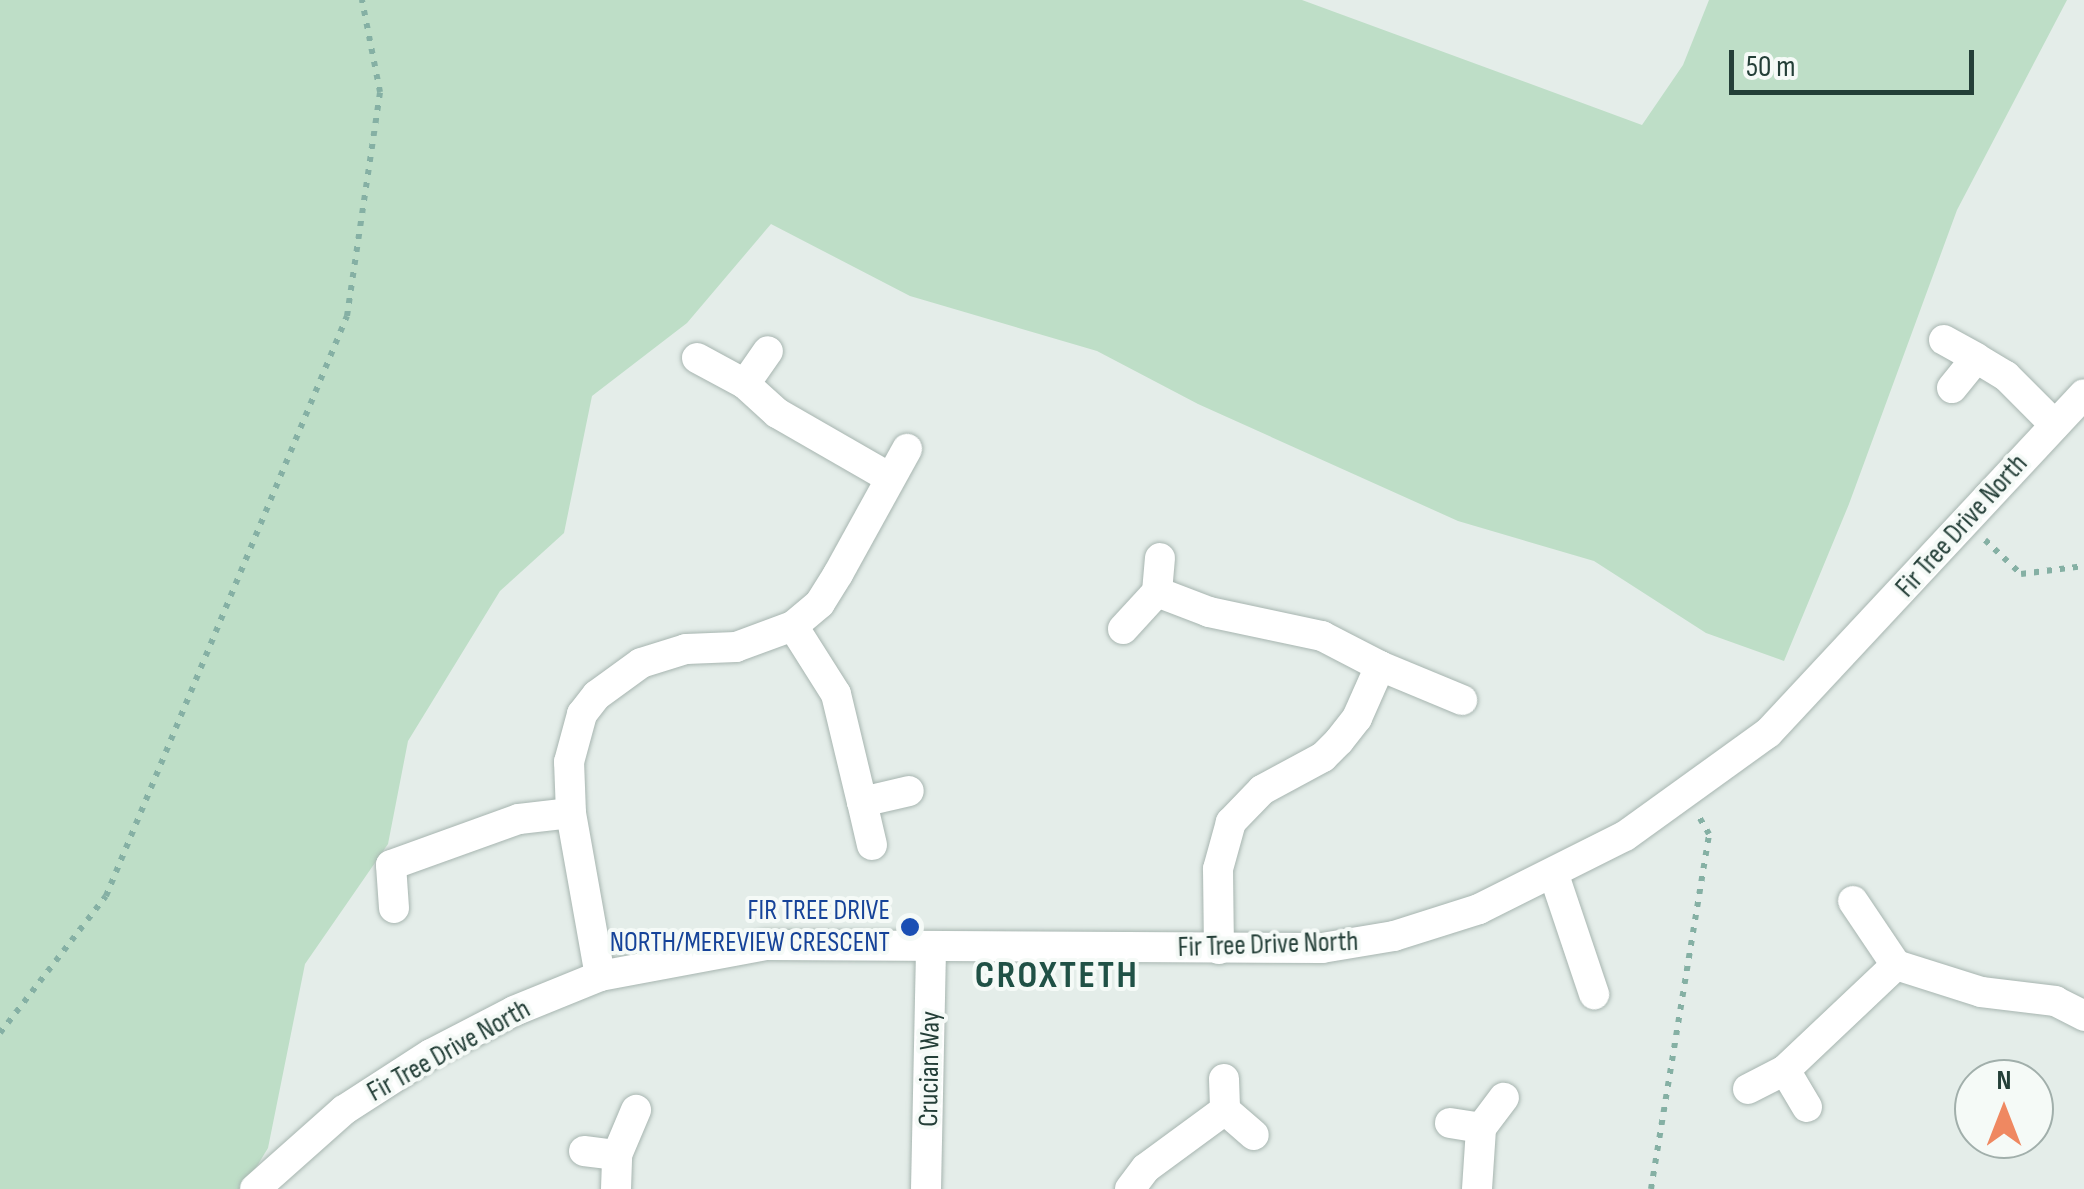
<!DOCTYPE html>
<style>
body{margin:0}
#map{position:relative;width:2084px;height:1189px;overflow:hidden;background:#e4ede9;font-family:"Sofia Sans Condensed",sans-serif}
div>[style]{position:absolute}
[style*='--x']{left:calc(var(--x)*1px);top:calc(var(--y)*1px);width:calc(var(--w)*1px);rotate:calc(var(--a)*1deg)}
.green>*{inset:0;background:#bedec7}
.path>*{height:6px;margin-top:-3px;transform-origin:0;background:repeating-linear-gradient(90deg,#85b0a4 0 5px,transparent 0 13px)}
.roads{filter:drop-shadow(0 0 2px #a7b5b0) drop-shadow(0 0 2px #a7b5b0)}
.minor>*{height:30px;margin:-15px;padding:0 15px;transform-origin:15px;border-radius:15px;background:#fff}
.dots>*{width:28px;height:28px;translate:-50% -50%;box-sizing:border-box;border:5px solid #f5faf7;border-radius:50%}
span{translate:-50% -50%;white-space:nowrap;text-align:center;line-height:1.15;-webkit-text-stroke:8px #f5faf7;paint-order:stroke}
.street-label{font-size:28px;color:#243f38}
.transit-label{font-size:28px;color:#164399}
.right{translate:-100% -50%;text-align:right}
.district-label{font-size:38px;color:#205146;font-weight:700;letter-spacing:2.5px}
.north{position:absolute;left:1954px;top:1059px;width:100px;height:100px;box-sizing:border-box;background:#f5faf7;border:2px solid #a1afab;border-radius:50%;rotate:0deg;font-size:28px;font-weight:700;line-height:40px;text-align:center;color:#243f38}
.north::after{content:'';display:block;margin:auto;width:35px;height:45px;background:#ef8861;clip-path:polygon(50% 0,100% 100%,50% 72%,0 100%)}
.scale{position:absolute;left:1729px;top:50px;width:245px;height:45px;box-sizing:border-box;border:5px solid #243f38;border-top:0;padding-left:12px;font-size:30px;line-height:35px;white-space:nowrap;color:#243f38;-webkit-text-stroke:8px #f5faf7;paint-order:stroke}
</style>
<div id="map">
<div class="green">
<i style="clip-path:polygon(0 0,1302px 0,1642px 125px,1683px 65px,1709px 0,2067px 0,1957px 210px,1849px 504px,1784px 661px,1706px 633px,1594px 561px,1458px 521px,1198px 404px,1097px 351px,910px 296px,771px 224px,687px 323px,592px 396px,564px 533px,500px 591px,408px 741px,388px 844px,305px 964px,268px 1148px,243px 1189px,0 1189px)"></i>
</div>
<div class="path">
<i style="--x:1985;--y:540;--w:50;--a:43.4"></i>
<i style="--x:2021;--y:574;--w:64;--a:-7.2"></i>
<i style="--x:0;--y:1033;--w:173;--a:-52.3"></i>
<i style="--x:106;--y:896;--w:628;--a:-67.44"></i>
<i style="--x:347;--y:316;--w:226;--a:-81.6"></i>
<i style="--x:380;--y:92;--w:94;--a:-101.1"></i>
<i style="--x:1651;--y:1189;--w:360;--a:-80.7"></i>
<i style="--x:1709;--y:834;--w:20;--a:-120"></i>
</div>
<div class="roads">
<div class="minor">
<i style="--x:1944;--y:340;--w:37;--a:29"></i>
<i style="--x:697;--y:358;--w:55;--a:28.4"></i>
<i style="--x:745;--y:384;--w:40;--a:-55.1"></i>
<i style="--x:745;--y:384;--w:43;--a:42.2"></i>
<i style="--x:777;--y:413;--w:130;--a:29.9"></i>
<i style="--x:1952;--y:388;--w:38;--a:-51"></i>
<i style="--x:1976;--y:358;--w:35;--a:31"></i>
<i style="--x:2006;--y:376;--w:69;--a:45"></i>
<i style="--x:1157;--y:592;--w:56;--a:21"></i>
<i style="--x:1209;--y:612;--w:116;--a:12"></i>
<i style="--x:1322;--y:636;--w:65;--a:27.3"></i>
<i style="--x:1380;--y:666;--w:57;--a:113.9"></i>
<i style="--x:1357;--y:718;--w:29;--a:128"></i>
<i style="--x:1339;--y:741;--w:23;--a:135"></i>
<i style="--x:1323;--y:757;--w:69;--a:151.6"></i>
<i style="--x:1262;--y:790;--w:45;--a:134.1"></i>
<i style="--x:1231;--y:822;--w:49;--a:105.5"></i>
<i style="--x:1218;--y:869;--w:80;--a:89.3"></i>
<i style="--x:793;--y:626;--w:80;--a:57.7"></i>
<i style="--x:836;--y:694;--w:111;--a:76.5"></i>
<i style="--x:1123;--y:629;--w:50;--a:-47.4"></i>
<i style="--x:1157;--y:592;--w:34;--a:-85"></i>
<i style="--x:1380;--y:666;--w:89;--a:22.5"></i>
<i style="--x:872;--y:845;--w:44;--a:-103.1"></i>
<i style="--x:862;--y:802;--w:48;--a:-13.2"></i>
<i style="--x:1554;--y:875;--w:126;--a:71.4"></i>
<i style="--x:1853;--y:901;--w:77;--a:56.1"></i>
<i style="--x:394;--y:908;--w:43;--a:-94"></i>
<i style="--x:391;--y:865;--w:136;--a:-19.8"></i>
<i style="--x:519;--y:819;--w:52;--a:-6.6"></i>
<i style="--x:600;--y:976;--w:166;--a:-100.1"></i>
<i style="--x:571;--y:813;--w:51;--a:-92.2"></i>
<i style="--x:569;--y:762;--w:50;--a:-74.8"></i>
<i style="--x:582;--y:714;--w:24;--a:-52"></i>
<i style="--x:597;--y:695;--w:54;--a:-36"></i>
<i style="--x:641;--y:663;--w:47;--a:-17.3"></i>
<i style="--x:686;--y:649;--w:50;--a:-2.3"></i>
<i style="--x:736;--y:647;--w:61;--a:-20.2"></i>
<i style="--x:793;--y:626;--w:35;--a:-40"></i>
<i style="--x:820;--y:603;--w:34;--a:-58"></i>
<i style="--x:838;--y:574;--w:143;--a:-61.1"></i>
<i style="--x:1785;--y:1070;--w:43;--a:59.3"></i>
<i style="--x:1224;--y:1079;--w:31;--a:88"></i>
<i style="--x:1748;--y:1089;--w:42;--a:-27.2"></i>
<i style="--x:1785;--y:1070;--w:153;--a:-43.4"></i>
<i style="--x:1896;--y:965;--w:89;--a:17.6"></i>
<i style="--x:1981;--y:992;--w:75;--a:6.9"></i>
<i style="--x:2055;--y:1001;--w:33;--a:27"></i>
<i style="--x:1450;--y:1123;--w:31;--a:9"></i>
<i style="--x:1481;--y:1128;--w:38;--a:-53"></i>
<i style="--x:584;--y:1151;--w:33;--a:7"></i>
<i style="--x:255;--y:1189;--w:119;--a:-41.6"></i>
<i style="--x:344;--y:1110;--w:103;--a:-32.8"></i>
<i style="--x:431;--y:1054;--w:93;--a:-27.4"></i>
<i style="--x:514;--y:1011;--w:93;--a:-22.1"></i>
<i style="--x:600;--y:976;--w:169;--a:-10.6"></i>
<i style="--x:766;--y:945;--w:556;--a:0.31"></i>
<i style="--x:1322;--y:948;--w:73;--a:-9.5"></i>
<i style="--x:1394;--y:936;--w:89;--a:-17.6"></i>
<i style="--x:1479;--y:909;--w:163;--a:-26.6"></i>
<i style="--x:1625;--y:836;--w:176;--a:-35.8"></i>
<i style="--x:1768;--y:733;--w:463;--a:-47"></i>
<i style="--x:616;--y:1189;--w:34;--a:-88"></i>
<i style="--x:617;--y:1155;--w:49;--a:-67.1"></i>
<i style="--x:926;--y:1189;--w:240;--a:-88.8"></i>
<i style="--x:1130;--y:1189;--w:26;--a:-53"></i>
<i style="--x:1146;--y:1168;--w:98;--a:-36.3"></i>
<i style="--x:1225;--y:1110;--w:38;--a:41"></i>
<i style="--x:1477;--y:1189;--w:61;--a:-86.2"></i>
</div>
</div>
<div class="dots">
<i style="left:910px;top:927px;background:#1a4fb4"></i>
</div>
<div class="street-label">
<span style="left:1962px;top:526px;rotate:-48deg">Fir Tree Drive North</span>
<span style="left:1268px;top:945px;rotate:-2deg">Fir Tree Drive North</span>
<span style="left:449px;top:1051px;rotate:-29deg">Fir Tree Drive North</span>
<span style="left:930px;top:1069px;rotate:-89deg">Crucian Way</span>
</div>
<div class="transit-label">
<span class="right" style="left:890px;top:927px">FIR TREE DRIVE<br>NORTH/MEREVIEW CRESCENT</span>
</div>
<div class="district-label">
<span style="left:1057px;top:976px">CROXTETH</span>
</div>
<div class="north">N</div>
<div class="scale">50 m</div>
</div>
